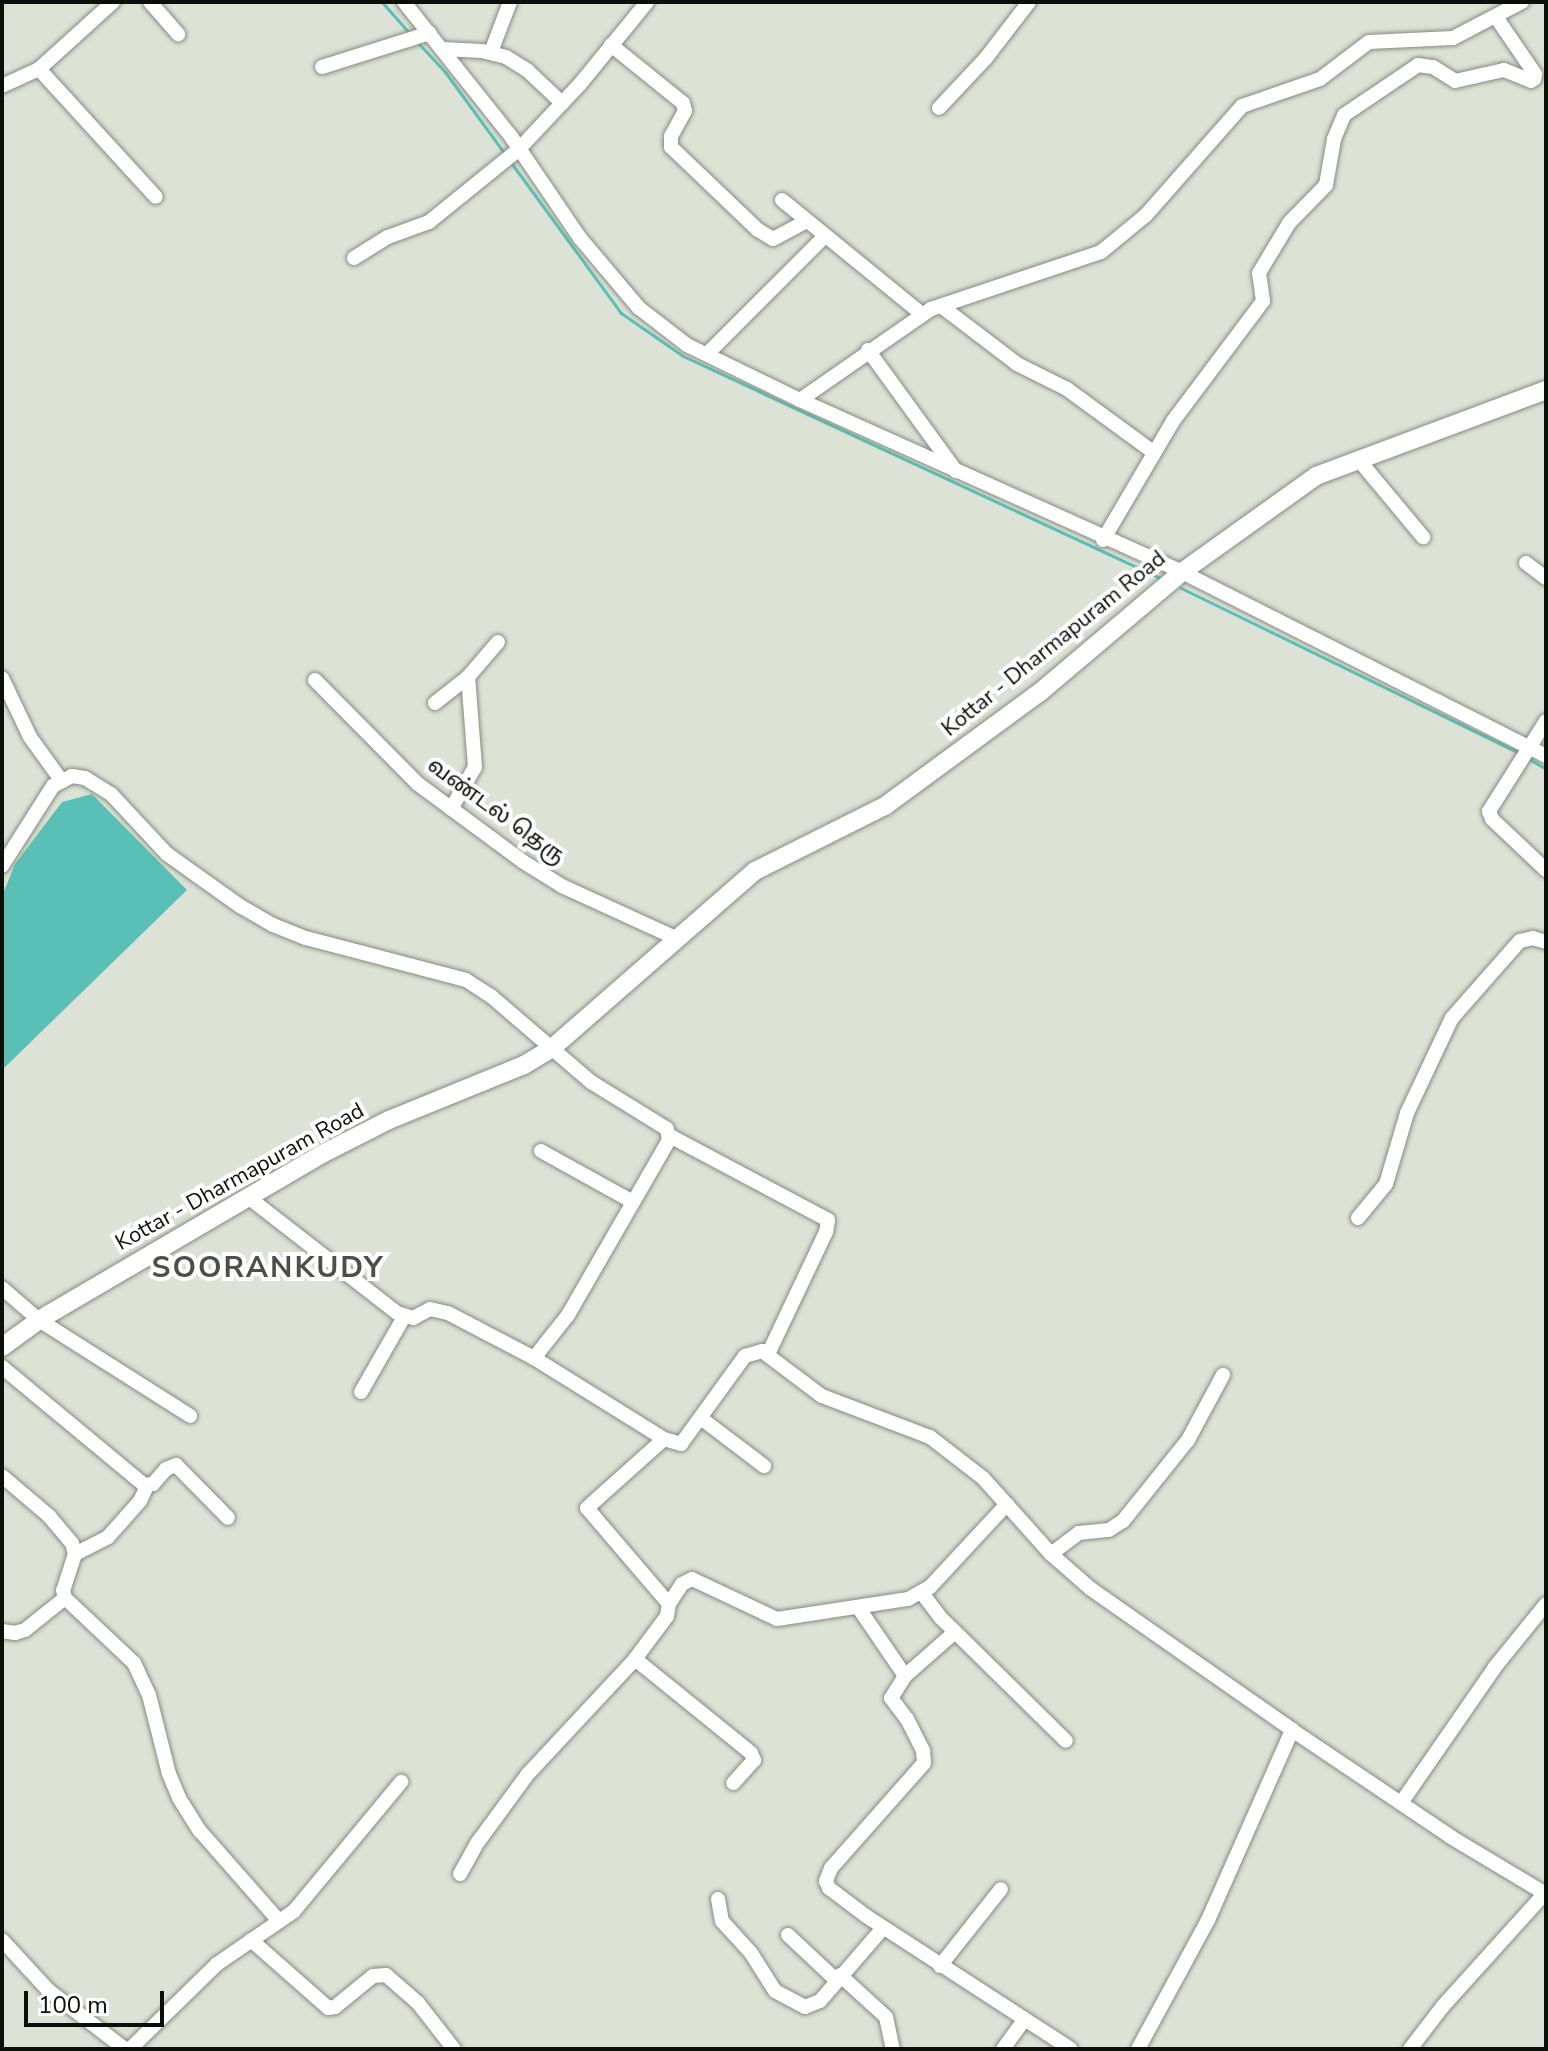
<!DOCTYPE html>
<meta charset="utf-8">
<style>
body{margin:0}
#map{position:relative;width:1548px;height:2051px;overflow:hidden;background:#dce2d6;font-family:"Nunito Sans","Noto Sans Tamil",sans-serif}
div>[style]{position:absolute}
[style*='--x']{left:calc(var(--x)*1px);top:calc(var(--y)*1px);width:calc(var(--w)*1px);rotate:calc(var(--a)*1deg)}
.water>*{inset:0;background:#5ac0b7}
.stream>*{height:3px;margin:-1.5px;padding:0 1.5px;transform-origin:1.5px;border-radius:1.5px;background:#5ac0b7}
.roads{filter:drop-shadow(0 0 2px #858b7f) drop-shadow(0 0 2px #858b7f)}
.minor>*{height:14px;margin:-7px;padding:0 7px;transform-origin:7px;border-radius:7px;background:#fff}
.major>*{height:18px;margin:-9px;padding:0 9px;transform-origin:9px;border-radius:9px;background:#fff}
span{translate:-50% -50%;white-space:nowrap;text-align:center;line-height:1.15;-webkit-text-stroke:8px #fff;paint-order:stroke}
.street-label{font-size:22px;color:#0d0f0b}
.district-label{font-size:30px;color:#4a5045;font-weight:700;letter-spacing:2px}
.frame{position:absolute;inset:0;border:4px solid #0d0f0b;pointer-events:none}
.scale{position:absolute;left:24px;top:1991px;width:140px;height:36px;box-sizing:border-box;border:4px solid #0d0f0b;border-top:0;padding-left:10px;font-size:24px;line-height:28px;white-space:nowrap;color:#0d0f0b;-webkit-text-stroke:6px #fff;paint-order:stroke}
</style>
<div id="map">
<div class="water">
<i style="clip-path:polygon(92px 794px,187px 890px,2px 1070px,2px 896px,15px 864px,62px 802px)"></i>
</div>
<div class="stream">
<i style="--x:382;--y:2;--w:44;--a:48.7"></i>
<i style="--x:419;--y:44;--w:38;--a:47"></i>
<i style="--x:445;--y:72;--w:102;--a:53.8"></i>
<i style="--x:512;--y:164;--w:185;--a:53.8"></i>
<i style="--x:621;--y:313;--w:75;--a:34.7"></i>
<i style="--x:683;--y:356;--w:526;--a:24.96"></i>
<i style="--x:1181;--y:588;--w:376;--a:26"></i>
<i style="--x:1529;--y:759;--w:20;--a:30"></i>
</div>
<div class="roads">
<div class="minor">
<i style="--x:150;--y:2;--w:43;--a:48.8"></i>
<i style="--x:404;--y:2;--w:174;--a:51.5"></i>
<i style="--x:512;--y:138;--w:121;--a:55.8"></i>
<i style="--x:580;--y:238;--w:92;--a:49.9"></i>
<i style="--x:639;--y:308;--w:61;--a:37.6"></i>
<i style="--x:687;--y:345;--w:126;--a:26"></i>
<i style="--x:800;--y:400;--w:419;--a:24.2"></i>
<i style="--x:1182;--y:572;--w:408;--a:26.8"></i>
<i style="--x:611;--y:45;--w:92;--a:38.9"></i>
<i style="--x:683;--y:103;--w:8;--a:76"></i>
<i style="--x:685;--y:111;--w:29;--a:119"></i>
<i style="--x:671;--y:136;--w:11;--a:90"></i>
<i style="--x:671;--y:147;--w:120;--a:43.7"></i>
<i style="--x:758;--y:230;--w:17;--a:31"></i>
<i style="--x:773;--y:239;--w:38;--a:-28"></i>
<i style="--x:443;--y:49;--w:39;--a:3"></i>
<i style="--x:482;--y:51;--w:25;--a:14"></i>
<i style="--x:506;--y:57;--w:26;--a:32"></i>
<i style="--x:528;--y:71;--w:47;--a:43.3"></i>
<i style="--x:491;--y:52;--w:53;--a:-69.2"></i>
<i style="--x:322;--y:67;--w:113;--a:-17.5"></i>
<i style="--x:39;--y:69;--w:173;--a:47.6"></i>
<i style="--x:2;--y:86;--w:41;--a:-24.7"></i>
<i style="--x:39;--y:69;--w:100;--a:-42.2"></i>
<i style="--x:939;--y:108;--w:69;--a:-46.8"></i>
<i style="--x:986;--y:58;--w:71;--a:-52.5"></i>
<i style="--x:782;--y:200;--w:181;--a:39.2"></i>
<i style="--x:354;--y:258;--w:40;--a:-32"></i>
<i style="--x:388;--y:237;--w:44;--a:-20.1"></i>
<i style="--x:429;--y:222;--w:116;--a:-39"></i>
<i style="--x:519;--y:149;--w:89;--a:-46.8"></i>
<i style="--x:580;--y:84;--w:106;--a:-50.7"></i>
<i style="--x:941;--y:306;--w:96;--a:37.3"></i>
<i style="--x:1017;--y:364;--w:56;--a:26.6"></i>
<i style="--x:1067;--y:389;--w:107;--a:36.2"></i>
<i style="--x:868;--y:350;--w:150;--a:54"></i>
<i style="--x:707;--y:354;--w:167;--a:-45"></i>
<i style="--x:800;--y:400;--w:160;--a:-34.8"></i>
<i style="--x:931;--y:309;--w:179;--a:-18.5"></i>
<i style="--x:1101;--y:252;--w:58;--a:-39.4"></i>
<i style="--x:1146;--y:215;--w:145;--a:-48.6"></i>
<i style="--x:1242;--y:106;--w:83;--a:-19.1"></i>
<i style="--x:1320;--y:79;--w:61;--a:-37.1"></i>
<i style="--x:1369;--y:42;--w:84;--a:-2.7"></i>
<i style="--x:1453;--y:38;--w:78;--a:-27.6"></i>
<i style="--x:1358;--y:459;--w:102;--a:50.2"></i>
<i style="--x:1103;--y:540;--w:138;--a:-59.5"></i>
<i style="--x:1173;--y:421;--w:150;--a:-53.1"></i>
<i style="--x:1263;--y:301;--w:28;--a:-98"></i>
<i style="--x:1259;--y:273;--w:58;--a:-59"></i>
<i style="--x:1289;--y:223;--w:53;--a:-45.8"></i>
<i style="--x:1326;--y:185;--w:47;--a:-80.1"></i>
<i style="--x:1334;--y:139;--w:26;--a:-67"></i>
<i style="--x:1344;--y:115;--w:89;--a:-34"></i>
<i style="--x:1418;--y:65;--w:15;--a:8"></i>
<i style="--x:1433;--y:67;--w:26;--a:32"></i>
<i style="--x:1455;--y:81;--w:50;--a:-12.7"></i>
<i style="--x:1504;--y:70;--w:29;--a:22"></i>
<i style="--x:1531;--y:81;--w:4;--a:-34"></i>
<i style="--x:1534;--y:79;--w:5;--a:-79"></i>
<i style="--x:1535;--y:74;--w:69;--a:-124.4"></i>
<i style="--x:1526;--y:563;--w:25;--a:37"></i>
<i style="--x:2;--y:678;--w:65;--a:64.6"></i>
<i style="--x:30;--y:737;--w:53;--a:54.2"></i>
<i style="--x:315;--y:680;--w:146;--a:45.3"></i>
<i style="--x:418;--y:784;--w:129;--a:36.5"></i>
<i style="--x:522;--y:861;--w:47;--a:32"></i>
<i style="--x:562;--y:886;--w:128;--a:24.6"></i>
<i style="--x:435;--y:703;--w:42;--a:-38.2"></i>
<i style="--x:468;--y:677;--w:46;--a:-49.4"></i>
<i style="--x:1546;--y:721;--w:107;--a:122.3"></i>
<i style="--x:1489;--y:811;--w:9;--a:69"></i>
<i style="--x:1492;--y:819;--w:74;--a:43.4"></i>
<i style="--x:451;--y:809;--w:48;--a:-60.3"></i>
<i style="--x:475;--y:767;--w:90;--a:-94.4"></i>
<i style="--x:2;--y:866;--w:95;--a:-57.5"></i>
<i style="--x:53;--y:786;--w:21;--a:-28"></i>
<i style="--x:72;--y:776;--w:13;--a:9"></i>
<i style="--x:85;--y:778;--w:31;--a:32"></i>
<i style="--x:111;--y:794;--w:82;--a:47"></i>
<i style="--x:167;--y:854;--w:90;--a:35.5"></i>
<i style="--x:240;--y:906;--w:38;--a:30"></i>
<i style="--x:273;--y:925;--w:35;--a:22"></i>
<i style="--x:306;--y:938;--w:165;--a:14.7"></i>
<i style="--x:466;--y:980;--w:30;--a:33"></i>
<i style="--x:491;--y:996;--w:132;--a:40.7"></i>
<i style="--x:591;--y:1082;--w:89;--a:31.7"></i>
<i style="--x:667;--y:1129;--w:11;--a:80"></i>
<i style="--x:669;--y:1140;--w:202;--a:120"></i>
<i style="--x:568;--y:1315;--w:55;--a:128.3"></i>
<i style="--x:670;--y:1136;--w:179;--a:28"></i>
<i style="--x:828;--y:1220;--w:12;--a:99"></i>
<i style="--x:826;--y:1232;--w:133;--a:115.4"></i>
<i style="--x:541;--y:1151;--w:105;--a:29"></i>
<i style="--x:248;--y:1197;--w:189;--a:37.9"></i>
<i style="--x:397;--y:1313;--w:17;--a:17"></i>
<i style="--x:413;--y:1318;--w:19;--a:-28"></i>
<i style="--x:430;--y:1309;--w:18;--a:13"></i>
<i style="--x:448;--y:1313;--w:97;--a:27.6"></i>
<i style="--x:534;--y:1358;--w:153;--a:31.9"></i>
<i style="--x:664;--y:1439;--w:18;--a:16"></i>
<i style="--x:681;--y:1444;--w:109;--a:-54"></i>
<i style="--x:745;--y:1356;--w:18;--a:-16"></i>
<i style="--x:762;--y:1351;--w:75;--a:36.9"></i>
<i style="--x:822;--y:1396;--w:116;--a:20.8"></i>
<i style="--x:930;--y:1437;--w:67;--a:37.7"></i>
<i style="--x:983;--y:1478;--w:102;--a:48.2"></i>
<i style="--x:1051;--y:1554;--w:53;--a:41.2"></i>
<i style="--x:1091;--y:1589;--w:246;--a:35"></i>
<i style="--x:1292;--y:1730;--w:192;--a:33.9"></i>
<i style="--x:1451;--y:1837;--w:111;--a:31"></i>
<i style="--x:1358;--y:1218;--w:44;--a:-50.5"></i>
<i style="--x:1386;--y:1184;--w:74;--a:-73.5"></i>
<i style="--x:1407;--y:1113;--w:105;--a:-64.7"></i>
<i style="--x:1452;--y:1018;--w:103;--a:-48.6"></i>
<i style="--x:1520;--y:941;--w:13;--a:-13"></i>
<i style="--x:1533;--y:938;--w:14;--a:17"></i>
<i style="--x:2;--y:1288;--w:49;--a:40.9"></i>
<i style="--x:39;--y:1320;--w:179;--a:32.4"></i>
<i style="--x:2;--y:1367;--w:185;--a:39.7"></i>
<i style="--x:144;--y:1485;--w:9;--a:-6"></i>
<i style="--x:153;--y:1484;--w:20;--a:-49"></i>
<i style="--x:166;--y:1469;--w:11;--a:-22"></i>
<i style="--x:176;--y:1465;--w:74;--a:45.5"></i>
<i style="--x:361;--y:1392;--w:86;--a:-60.2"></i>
<i style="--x:702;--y:1419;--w:78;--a:37.2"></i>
<i style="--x:2;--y:1476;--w:62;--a:40.4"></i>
<i style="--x:49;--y:1516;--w:35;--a:50"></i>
<i style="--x:72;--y:1543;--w:11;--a:75"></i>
<i style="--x:75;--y:1554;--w:38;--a:108"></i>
<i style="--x:63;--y:1590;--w:8;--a:76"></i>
<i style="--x:65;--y:1598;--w:95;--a:43.3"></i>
<i style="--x:134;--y:1663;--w:35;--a:65"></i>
<i style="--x:149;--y:1695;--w:81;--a:75.8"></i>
<i style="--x:169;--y:1774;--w:26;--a:67"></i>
<i style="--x:179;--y:1798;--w:39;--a:58"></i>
<i style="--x:200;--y:1831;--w:120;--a:48.7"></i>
<i style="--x:75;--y:1554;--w:37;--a:-27"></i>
<i style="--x:108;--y:1537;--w:48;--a:-48.4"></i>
<i style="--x:140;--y:1501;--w:17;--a:-65"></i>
<i style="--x:1051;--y:1554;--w:35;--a:-37"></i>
<i style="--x:1079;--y:1533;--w:30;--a:-6"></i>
<i style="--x:1109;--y:1530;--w:17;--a:-33"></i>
<i style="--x:1123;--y:1521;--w:104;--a:-51.3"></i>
<i style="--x:1188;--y:1440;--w:74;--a:-61.7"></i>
<i style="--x:922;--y:1593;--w:31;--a:53"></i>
<i style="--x:941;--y:1618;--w:175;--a:44.5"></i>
<i style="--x:669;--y:1604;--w:24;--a:-57"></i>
<i style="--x:682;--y:1584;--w:11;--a:-27"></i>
<i style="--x:692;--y:1579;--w:94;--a:25.2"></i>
<i style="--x:777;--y:1619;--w:133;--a:-8.7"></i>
<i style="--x:908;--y:1599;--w:25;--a:-29"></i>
<i style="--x:930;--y:1587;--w:113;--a:-47.1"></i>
<i style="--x:858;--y:1607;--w:83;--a:55.7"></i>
<i style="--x:2;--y:1631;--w:13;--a:9"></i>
<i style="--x:15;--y:1633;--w:10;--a:-17"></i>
<i style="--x:25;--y:1630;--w:51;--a:-38.7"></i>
<i style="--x:955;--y:1632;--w:67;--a:138.7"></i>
<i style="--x:905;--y:1676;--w:26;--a:122"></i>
<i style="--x:891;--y:1698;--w:26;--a:53"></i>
<i style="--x:907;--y:1719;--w:36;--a:63"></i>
<i style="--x:923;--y:1751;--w:12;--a:85"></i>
<i style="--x:924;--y:1763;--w:140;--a:131.5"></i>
<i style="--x:831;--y:1868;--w:14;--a:111"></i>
<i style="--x:826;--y:1881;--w:8;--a:67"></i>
<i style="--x:829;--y:1888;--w:46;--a:37.1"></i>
<i style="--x:866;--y:1916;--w:244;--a:33"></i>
<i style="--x:635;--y:1659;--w:149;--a:39"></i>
<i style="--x:751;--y:1753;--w:8;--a:67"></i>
<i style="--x:754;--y:1760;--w:31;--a:132"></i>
<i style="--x:1401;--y:1803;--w:165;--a:-55.3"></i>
<i style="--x:1495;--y:1667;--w:81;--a:-51"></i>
<i style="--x:460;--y:1874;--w:37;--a:-61"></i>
<i style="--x:478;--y:1842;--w:83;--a:-53.8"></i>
<i style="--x:527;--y:1775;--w:158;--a:-47"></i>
<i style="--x:635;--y:1659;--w:54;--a:-53.3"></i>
<i style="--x:667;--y:1616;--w:12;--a:-81"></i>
<i style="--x:669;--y:1604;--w:126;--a:-130.5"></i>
<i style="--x:587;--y:1508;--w:103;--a:-41.9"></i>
<i style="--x:718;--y:1899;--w:22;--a:80"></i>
<i style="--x:722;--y:1921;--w:43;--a:47.8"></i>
<i style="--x:751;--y:1953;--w:45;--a:57.7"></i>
<i style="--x:775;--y:1991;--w:34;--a:28"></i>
<i style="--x:805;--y:2007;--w:16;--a:-22"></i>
<i style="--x:820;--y:2001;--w:96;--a:-49.2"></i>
<i style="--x:788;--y:1935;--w:66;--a:43.2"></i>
<i style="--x:2;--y:1940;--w:68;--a:47.4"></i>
<i style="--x:48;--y:1990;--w:97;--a:37.5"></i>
<i style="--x:251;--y:1940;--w:103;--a:41.4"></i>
<i style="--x:328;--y:2008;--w:7;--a:-8"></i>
<i style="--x:335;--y:2007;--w:49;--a:-39.2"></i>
<i style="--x:373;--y:1976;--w:13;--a:-4"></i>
<i style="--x:386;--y:1975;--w:43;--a:41.2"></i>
<i style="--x:418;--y:2003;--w:58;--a:52"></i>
<i style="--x:940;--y:1966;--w:98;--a:-51.6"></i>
<i style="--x:840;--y:1975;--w:62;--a:42.4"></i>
<i style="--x:886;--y:2017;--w:33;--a:78"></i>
<i style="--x:130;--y:2049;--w:122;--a:-44.3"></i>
<i style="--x:217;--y:1964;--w:93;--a:-34.5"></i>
<i style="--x:294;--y:1911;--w:168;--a:-50.3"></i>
<i style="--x:1003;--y:2049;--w:34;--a:-54"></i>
<i style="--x:1138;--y:2049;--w:147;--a:-61.5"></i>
<i style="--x:1208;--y:1920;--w:208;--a:-66.1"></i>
<i style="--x:1410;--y:2049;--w:54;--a:-52.5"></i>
<i style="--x:1443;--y:2006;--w:152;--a:-47.9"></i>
</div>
<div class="major">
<i style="--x:2;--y:1347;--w:46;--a:-36.1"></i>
<i style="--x:39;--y:1320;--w:328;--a:-30.4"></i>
<i style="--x:322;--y:1154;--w:75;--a:-26.9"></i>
<i style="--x:389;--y:1120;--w:146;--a:-22.2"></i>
<i style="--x:524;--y:1065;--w:33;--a:-31"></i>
<i style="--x:552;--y:1048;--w:269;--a:-41.1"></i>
<i style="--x:755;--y:871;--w:145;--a:-26.6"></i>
<i style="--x:885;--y:806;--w:191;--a:-36.3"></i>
<i style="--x:1039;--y:693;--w:187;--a:-40.2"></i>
<i style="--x:1182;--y:572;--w:165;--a:-35.6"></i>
<i style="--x:1316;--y:476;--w:246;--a:-20.5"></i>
</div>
</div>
<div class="street-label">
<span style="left:1054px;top:644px;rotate:-39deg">Kottar - Dharmapuram Road</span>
<span style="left:496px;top:811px;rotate:36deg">வண்டல் தெரு</span>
<span style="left:240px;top:1177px;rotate:-29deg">Kottar - Dharmapuram Road</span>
</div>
<div class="district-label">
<span style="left:268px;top:1268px">SOORANKUDY</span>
</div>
<div class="frame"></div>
<div class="scale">100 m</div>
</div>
